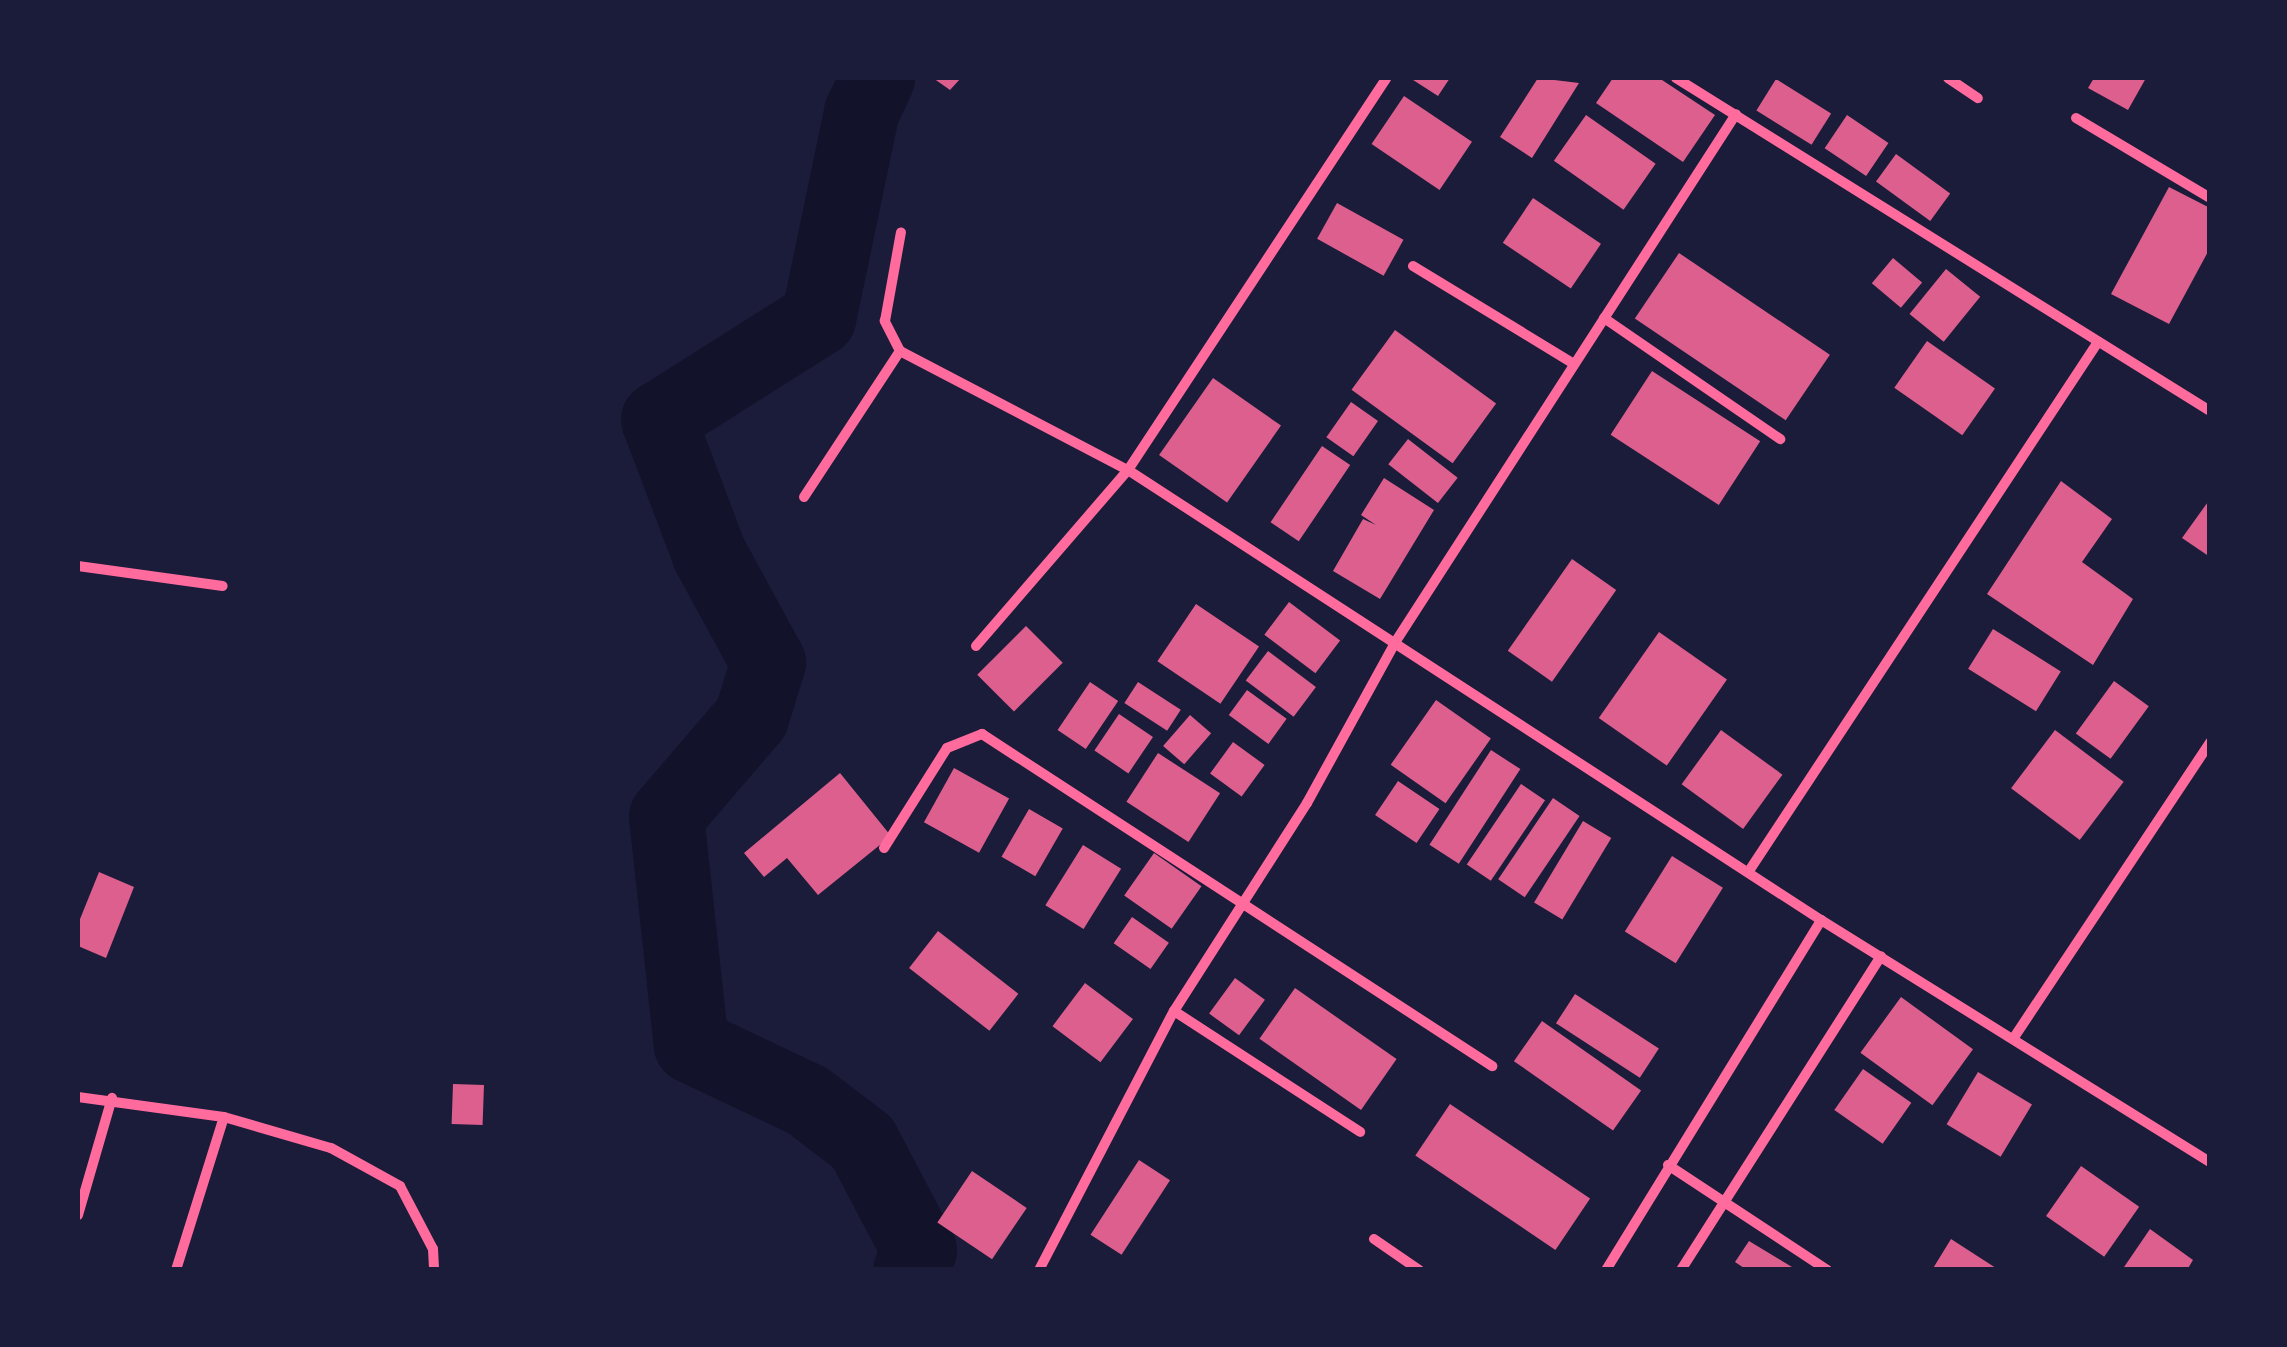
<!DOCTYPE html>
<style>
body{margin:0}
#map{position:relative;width:2287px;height:1347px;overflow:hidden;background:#1b1b3a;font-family:"Asap Condensed",sans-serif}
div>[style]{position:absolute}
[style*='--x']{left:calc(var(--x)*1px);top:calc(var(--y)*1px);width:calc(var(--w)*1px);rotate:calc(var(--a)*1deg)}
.river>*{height:75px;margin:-37.5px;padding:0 37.5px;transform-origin:37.5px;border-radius:37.5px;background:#12122b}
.building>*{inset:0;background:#dd5f8e;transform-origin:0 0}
.minor>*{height:10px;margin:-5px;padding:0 5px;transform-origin:5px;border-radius:5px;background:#ff6b9d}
span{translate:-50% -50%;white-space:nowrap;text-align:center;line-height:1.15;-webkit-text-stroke:9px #1b1b3a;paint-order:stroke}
.frame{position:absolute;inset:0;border:80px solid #1b1b3a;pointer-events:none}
</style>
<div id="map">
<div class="river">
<i style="--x:877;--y:78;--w:38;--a:115"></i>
<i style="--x:861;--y:113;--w:209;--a:101.8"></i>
<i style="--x:818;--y:318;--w:189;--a:147.7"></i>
<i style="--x:658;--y:419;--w:144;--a:69.3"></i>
<i style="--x:709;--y:554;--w:123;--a:61.4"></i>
<i style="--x:768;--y:662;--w:58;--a:107.2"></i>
<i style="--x:751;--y:717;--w:130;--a:130.6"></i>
<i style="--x:666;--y:816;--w:230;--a:83.8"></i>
<i style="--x:691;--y:1045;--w:128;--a:25.4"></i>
<i style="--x:807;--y:1100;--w:69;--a:37.4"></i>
<i style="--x:862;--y:1142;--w:122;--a:62.2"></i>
<i style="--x:919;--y:1250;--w:22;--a:114"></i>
</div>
<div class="building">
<i style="clip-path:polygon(933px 78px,961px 78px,950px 90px)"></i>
<i style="clip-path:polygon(1410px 78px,1450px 78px,1438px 96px)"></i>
<i style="clip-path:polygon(1538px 78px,1579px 83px,1532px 158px,1500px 137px)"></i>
<i style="clip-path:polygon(1613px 78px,1659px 78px,1715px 115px,1683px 162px,1596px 103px)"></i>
<i style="clip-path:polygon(2094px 78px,2146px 78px,2128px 110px,2088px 88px)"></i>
<i style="left:1776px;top:79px;width:65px;height:37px;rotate:32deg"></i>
<i style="left:1404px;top:96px;width:82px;height:58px;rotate:34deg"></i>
<i style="left:1586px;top:115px;width:85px;height:56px;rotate:35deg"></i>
<i style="left:1847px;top:115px;width:50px;height:40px;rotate:34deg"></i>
<i style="left:1896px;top:154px;width:67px;height:34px;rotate:36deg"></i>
<i style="clip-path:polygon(2169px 187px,2210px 208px,2210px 248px,2169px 324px,2111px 294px)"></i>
<i style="left:1533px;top:198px;width:82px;height:54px;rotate:34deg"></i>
<i style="left:1337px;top:203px;width:76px;height:41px;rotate:29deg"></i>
<i style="left:1679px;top:253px;width:182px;height:79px;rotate:34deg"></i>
<i style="left:1893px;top:258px;width:38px;height:33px;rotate:40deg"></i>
<i style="left:1946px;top:269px;width:44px;height:58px;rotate:39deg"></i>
<i style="left:1395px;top:330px;width:125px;height:74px;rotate:36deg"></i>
<i style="left:1927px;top:341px;width:83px;height:57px;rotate:35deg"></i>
<i style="left:1652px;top:371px;width:129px;height:76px;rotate:33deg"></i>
<i style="left:1213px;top:378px;width:83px;height:94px;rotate:35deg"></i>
<i style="left:1351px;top:402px;width:33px;height:43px;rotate:35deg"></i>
<i style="left:1408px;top:439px;width:63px;height:32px;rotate:38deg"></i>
<i style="left:1322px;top:446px;width:34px;height:92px;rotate:34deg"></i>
<i style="clip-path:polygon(1384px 478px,1434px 510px,1380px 599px,1333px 571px,1363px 519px,1376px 525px,1361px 515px)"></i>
<i style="clip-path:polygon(2061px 481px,2112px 519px,2082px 562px,2133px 599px,2093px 665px,1987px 594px)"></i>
<i style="clip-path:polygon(2210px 499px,2210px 557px,2182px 538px)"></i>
<i style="left:1572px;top:559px;width:54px;height:112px;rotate:35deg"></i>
<i style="left:1289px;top:602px;width:64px;height:41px;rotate:37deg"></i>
<i style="left:1196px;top:604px;width:76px;height:69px;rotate:34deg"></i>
<i style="left:1026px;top:626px;width:52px;height:69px;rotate:45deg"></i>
<i style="left:1993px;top:629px;width:80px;height:47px;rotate:32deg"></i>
<i style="left:1659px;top:632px;width:83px;height:105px;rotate:35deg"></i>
<i style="left:1268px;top:651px;width:60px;height:37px;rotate:37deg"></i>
<i style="left:2114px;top:681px;width:43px;height:65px;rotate:36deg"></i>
<i style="left:1090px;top:682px;width:34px;height:58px;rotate:34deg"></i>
<i style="left:1138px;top:682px;width:51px;height:25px;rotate:33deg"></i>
<i style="left:1247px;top:690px;width:49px;height:31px;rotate:36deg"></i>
<i style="left:1436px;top:700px;width:67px;height:79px;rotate:35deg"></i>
<i style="left:1119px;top:714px;width:41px;height:44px;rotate:34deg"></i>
<i style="left:1190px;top:715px;width:28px;height:41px;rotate:41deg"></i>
<i style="left:1721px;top:730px;width:76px;height:67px;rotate:36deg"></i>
<i style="left:2055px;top:730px;width:86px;height:73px;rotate:37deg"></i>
<i style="left:1233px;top:742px;width:39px;height:39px;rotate:36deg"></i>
<i style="left:1491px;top:750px;width:35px;height:113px;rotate:33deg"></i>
<i style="left:1158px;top:753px;width:74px;height:58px;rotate:33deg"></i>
<i style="left:954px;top:768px;width:63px;height:62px;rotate:29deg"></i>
<i style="clip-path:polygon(840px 773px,891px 836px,818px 895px,787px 858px,764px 877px,744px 853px)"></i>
<i style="left:1398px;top:781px;width:50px;height:41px;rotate:34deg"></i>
<i style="left:1521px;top:784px;width:29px;height:97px;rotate:34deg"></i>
<i style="left:1553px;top:798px;width:32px;height:98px;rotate:34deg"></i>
<i style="left:1029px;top:809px;width:39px;height:55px;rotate:30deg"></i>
<i style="left:1583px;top:821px;width:33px;height:95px;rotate:31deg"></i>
<i style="left:1083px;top:845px;width:45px;height:71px;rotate:32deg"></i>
<i style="left:1154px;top:853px;width:58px;height:52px;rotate:35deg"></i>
<i style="left:1672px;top:856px;width:60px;height:89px;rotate:32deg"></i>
<i style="clip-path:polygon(99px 872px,134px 887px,106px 958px,78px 946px,78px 924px)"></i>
<i style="left:1132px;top:917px;width:45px;height:32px;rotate:35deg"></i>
<i style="left:938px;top:931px;width:102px;height:47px;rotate:38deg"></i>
<i style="left:1235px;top:978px;width:37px;height:44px;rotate:36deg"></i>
<i style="left:1085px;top:983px;width:60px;height:54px;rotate:37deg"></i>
<i style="left:1295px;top:988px;width:124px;height:62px;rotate:35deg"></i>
<i style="left:1575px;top:994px;width:100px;height:35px;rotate:33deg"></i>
<i style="left:1901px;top:997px;width:89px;height:69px;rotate:36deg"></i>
<i style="left:1542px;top:1021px;width:121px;height:49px;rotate:35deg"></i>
<i style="left:1863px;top:1069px;width:59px;height:50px;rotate:35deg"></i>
<i style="left:1978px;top:1072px;width:63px;height:61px;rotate:31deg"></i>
<i style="left:453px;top:1084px;width:31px;height:40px;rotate:2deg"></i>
<i style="left:1450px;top:1104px;width:169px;height:62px;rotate:34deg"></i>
<i style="left:1139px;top:1160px;width:37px;height:89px;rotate:33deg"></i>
<i style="left:2081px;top:1166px;width:71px;height:61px;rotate:35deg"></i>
<i style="left:972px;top:1171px;width:66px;height:62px;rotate:34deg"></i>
<i style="clip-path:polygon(2150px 1229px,2193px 1260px,2187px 1270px,2122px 1270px)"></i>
<i style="clip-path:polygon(1951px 1239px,1999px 1270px,1932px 1270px)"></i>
<i style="clip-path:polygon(1749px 1241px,1792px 1267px,1790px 1270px,1747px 1270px,1735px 1262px)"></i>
</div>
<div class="minor">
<i style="--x:1676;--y:78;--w:629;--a:31.95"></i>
<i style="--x:1948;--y:78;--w:36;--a:34"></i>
<i style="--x:2076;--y:118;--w:156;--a:30.8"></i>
<i style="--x:1413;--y:266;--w:188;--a:31.3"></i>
<i style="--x:1604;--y:318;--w:214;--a:34.5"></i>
<i style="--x:900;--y:351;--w:34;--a:-117"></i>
<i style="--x:885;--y:321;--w:90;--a:-79.8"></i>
<i style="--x:804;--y:497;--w:175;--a:-56.7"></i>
<i style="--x:900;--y:351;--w:257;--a:27.6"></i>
<i style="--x:1128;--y:470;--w:826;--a:33"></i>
<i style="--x:1821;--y:920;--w:458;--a:31.9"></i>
<i style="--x:78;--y:566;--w:146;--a:7.9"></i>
<i style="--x:976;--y:646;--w:233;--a:-49.2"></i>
<i style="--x:1128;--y:470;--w:469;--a:-56.6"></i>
<i style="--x:884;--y:848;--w:118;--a:-57.8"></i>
<i style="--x:947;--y:748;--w:38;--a:-22"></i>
<i style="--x:982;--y:734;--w:609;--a:33.06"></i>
<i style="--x:1749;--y:871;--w:634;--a:-56.59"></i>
<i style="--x:1174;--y:1011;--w:222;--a:33"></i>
<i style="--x:2015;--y:1036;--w:353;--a:-56.4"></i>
<i style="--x:78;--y:1097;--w:147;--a:7.8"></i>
<i style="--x:224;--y:1117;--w:111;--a:16.2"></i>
<i style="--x:331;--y:1148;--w:79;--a:28.8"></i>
<i style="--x:400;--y:1186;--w:71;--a:62.4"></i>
<i style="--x:433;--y:1249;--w:21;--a:87"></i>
<i style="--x:1668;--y:1165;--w:191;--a:33.4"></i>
<i style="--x:78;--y:1215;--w:122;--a:-73.8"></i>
<i style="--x:1374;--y:1239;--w:55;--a:34.6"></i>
<i style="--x:176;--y:1270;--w:160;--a:-72.6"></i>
<i style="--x:1039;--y:1270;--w:292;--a:-62.5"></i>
<i style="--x:1174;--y:1011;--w:247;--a:-57.4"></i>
<i style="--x:1307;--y:803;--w:185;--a:-61.2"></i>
<i style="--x:1396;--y:641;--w:627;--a:-57.17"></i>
<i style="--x:1606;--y:1270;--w:411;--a:-58.4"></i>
<i style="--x:1681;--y:1270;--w:372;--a:-57.5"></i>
</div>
<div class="frame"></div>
</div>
